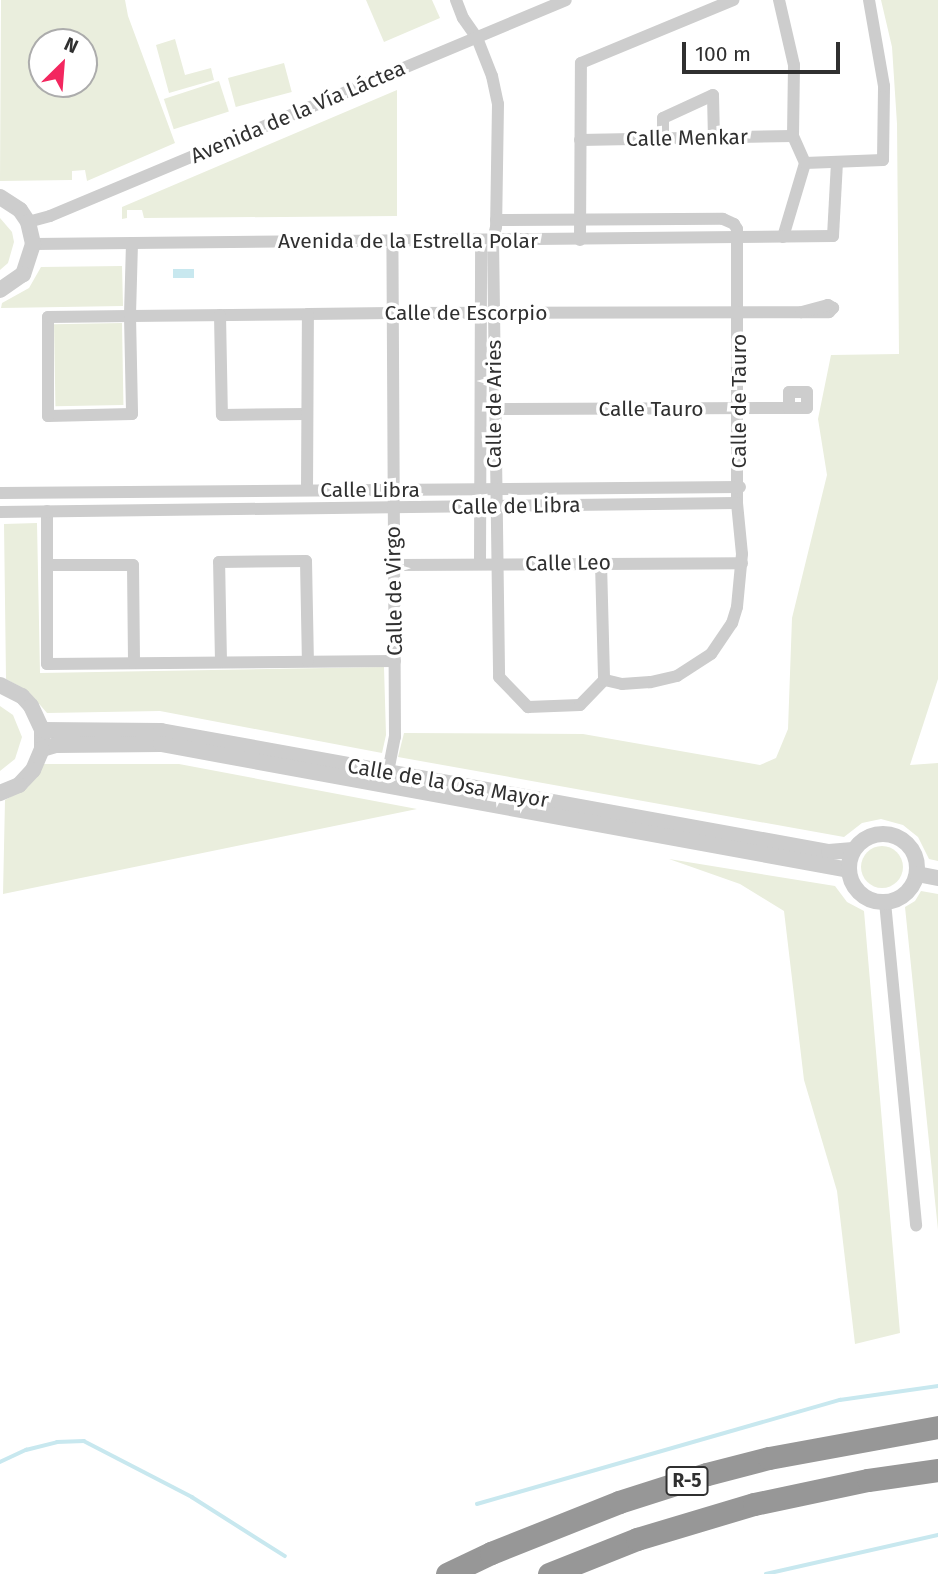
<!DOCTYPE html>
<meta charset="utf-8">
<style>
body{margin:0}
#map{position:relative;width:938px;height:1574px;overflow:hidden;background:#fff;font-family:"Fira Sans",sans-serif}
div>[style]{position:absolute}
[style*='--x']{left:calc(var(--x)*1px);top:calc(var(--y)*1px);width:calc(var(--w)*1px);rotate:calc(var(--a)*1deg)}
.green>*{inset:0;background:#eaeedd;transform-origin:0 0}
.round{border-radius:50%}
.water>*{inset:0;background:#c8e8ef;transform-origin:0 0}
.stream>*{height:3.5px;margin:-1.75px;padding:0 1.75px;transform-origin:1.75px;border-radius:1.75px;background:#c8e8ef}
.minor>*{height:12px;margin:-6px;padding:0 6px;transform-origin:6px;border-radius:6px;background:#cdcdcd}
.tertiary>*{height:16px;margin:-8px;padding:0 8px;transform-origin:8px;border-radius:8px;background:#cdcdcd}
.tertiary>.ring{margin:-8px;padding:0;box-sizing:content-box;background:none;border:16px solid #cdcdcd;border-radius:50%}
.motorway>*{height:23px;margin:-11.5px;padding:0 11.5px;transform-origin:11.5px;border-radius:11.5px;background:#979797}
span{translate:-50% -50%;white-space:nowrap;text-align:center;line-height:1.15;-webkit-text-stroke:7px #fff;paint-order:stroke}
.shield-label span{padding:2px 5px;background:#fff;border:2px solid;border-radius:5px;-webkit-text-stroke-width:0}
.shield-label{font-size:19px;color:#303030;font-weight:700}
.street-label{font-size:21px;color:#303030}
.north{position:absolute;left:28px;top:28px;width:70px;height:70px;box-sizing:border-box;background:#fff;border:2px solid #acacac;border-radius:50%;rotate:25deg;font-size:19px;font-weight:700;line-height:28px;text-align:center;color:#303030}
.north::after{content:'';display:block;margin:auto;width:24px;height:32px;background:#f3275f;clip-path:polygon(50% 0,100% 100%,50% 72%,0 100%)}
.scale{position:absolute;left:682px;top:42px;width:158px;height:32px;box-sizing:border-box;border:4px solid #303030;border-top:0;padding-left:9px;font-size:21px;line-height:24px;white-space:nowrap;color:#303030;-webkit-text-stroke:5px #fff;paint-order:stroke}
</style>
<div id="map">
<div class="green">
<i style="clip-path:polygon(evenodd,1px 0,125px 0,128px 16px,175px 143px,87px 181px,85px 170px,72px 171px,72px 180px,0 181px,1px 0,42px 42px,84px 42px,84px 84px,42px 84px,42px 42px)"></i>
<i style="clip-path:polygon(366px 0,432px 0,440px 18px,384px 42px)"></i>
<i style="clip-path:polygon(881px 0,938px 0,938px 679px,910px 765px,938px 763px,938px 861px,929px 859px,918px 837px,903px 825px,881px 819px,862px 823px,844px 837px,398px 757px,404px 733px,583px 734px,760px 765px,776px 758px,788px 729px,792px 618px,827px 475px,818px 419px,831px 355px,899px 354px,897px 124px,892px 47px)"></i>
<i style="clip-path:polygon(175px 39px,185px 75px,211px 68px,214px 80px,169px 93px,156px 45px)"></i>
<i style="left:284px;top:63px;width:30px;height:58px;rotate:75deg"></i>
<i style="left:219px;top:81px;width:32px;height:58px;rotate:72deg"></i>
<i style="clip-path:polygon(397px 90px,397px 216px,144px 218px,142px 210px,127px 210px,127px 218px,122px 219px,122px 207px)"></i>
<i style="clip-path:polygon(0 218px,12px 232px,14px 242px,8px 263px,0 270px)"></i>
<i style="clip-path:polygon(122px 266px,123px 306px,1px 308px,2px 303px,29px 288px,41px 267px)"></i>
<i style="left:122px;top:323px;width:82px;height:68px;rotate:89deg"></i>
<i style="clip-path:polygon(37px 523px,40px 673px,384px 667px,386px 735px,382px 753px,160px 711px,47px 713px,28px 691px,6px 679px,4px 524px)"></i>
<i style="clip-path:polygon(0 706px,13px 715px,22px 737px,15px 759px,0 771px)"></i>
<i style="clip-path:polygon(44px 764px,179px 764px,417px 809px,3px 894px,5px 800px,28px 787px)"></i>
<i class="round" style="left:861px;top:846px;width:42px;height:42px"></i>
<i style="clip-path:polygon(669px 859px,835px 886px,847px 902px,864px 911px,900px 1333px,855px 1344px,837px 1191px,804px 1080px,784px 911px,740px 884px)"></i>
<i style="clip-path:polygon(921px 891px,938px 894px,938px 1230px,905px 907px,915px 901px)"></i>
</div>
<div class="water">
<i style="left:173px;top:269px;width:21px;height:9px"></i>
</div>
<div class="stream">
<i style="--x:0;--y:1462;--w:29;--a:-25"></i>
<i style="--x:26;--y:1450;--w:32;--a:-14"></i>
<i style="--x:57;--y:1442;--w:27;--a:-2"></i>
<i style="--x:84;--y:1441;--w:122;--a:27.4"></i>
<i style="--x:192;--y:1497;--w:110;--a:32.4"></i>
<i style="--x:477;--y:1504;--w:378;--a:-16"></i>
<i style="--x:840;--y:1400;--w:99;--a:-8.1"></i>
<i style="--x:766;--y:1574;--w:176;--a:-12.8"></i>
</div>
<div class="minor">
<i style="--x:456;--y:0;--w:19;--a:69"></i>
<i style="--x:463;--y:18;--w:24;--a:55"></i>
<i style="--x:477;--y:38;--w:41;--a:68.5"></i>
<i style="--x:492;--y:76;--w:29;--a:78"></i>
<i style="--x:498;--y:104;--w:123;--a:90.9"></i>
<i style="--x:496;--y:227;--w:13;--a:103"></i>
<i style="--x:493;--y:240;--w:437;--a:89.2"></i>
<i style="--x:499;--y:677;--w:42;--a:46"></i>
<i style="--x:528;--y:707;--w:52;--a:-2.2"></i>
<i style="--x:580;--y:705;--w:35;--a:-46"></i>
<i style="--x:779;--y:0;--w:67;--a:77"></i>
<i style="--x:794;--y:65;--w:71;--a:90.8"></i>
<i style="--x:793;--y:136;--w:30;--a:66"></i>
<i style="--x:663;--y:138;--w:20;--a:-90"></i>
<i style="--x:663;--y:118;--w:55;--a:-24.7"></i>
<i style="--x:713;--y:95;--w:43;--a:88.7"></i>
<i style="--x:580;--y:140;--w:213;--a:-1.1"></i>
<i style="--x:496;--y:220;--w:227;--a:-0.3"></i>
<i style="--x:723;--y:219;--w:12;--a:24"></i>
<i style="--x:734;--y:224;--w:6;--a:59"></i>
<i style="--x:737;--y:229;--w:274;--a:90"></i>
<i style="--x:737;--y:503;--w:51;--a:84.4"></i>
<i style="--x:742;--y:554;--w:53;--a:95.4"></i>
<i style="--x:737;--y:607;--w:17;--a:107"></i>
<i style="--x:732;--y:623;--w:37;--a:124"></i>
<i style="--x:711;--y:654;--w:40;--a:147.1"></i>
<i style="--x:677;--y:676;--w:28;--a:167"></i>
<i style="--x:650;--y:682;--w:28;--a:176"></i>
<i style="--x:622;--y:684;--w:18;--a:-167"></i>
<i style="--x:28;--y:222;--w:23;--a:-15"></i>
<i style="--x:50;--y:216;--w:559;--a:-22.71"></i>
<i style="--x:783;--y:237;--w:77;--a:-73.4"></i>
<i style="--x:805;--y:163;--w:78;--a:-2.2"></i>
<i style="--x:883;--y:160;--w:74;--a:-89.2"></i>
<i style="--x:884;--y:86;--w:87;--a:-99.9"></i>
<i style="--x:580;--y:240;--w:177;--a:-89.7"></i>
<i style="--x:581;--y:63;--w:165;--a:-22.5"></i>
<i style="--x:132;--y:243;--w:73;--a:91.6"></i>
<i style="--x:130;--y:316;--w:98;--a:88.8"></i>
<i style="--x:132;--y:414;--w:84;--a:178.6"></i>
<i style="--x:48;--y:416;--w:99;--a:-90"></i>
<i style="--x:48;--y:317;--w:82;--a:-0.7"></i>
<i style="--x:130;--y:316;--w:178;--a:-0.6"></i>
<i style="--x:308;--y:314;--w:84;--a:-0.7"></i>
<i style="--x:392;--y:313;--w:437;--a:-0.1"></i>
<i style="--x:829;--y:312;--w:6;--a:-45"></i>
<i style="--x:833;--y:308;--w:6;--a:-149"></i>
<i style="--x:828;--y:305;--w:28;--a:165"></i>
<i style="--x:33;--y:244;--w:800;--a:-0.57"></i>
<i style="--x:833;--y:236;--w:74;--a:-86.9"></i>
<i style="--x:220;--y:315;--w:100;--a:88.9"></i>
<i style="--x:222;--y:415;--w:85;--a:-0.7"></i>
<i style="--x:496;--y:409;--w:311;--a:-0.2"></i>
<i style="--x:807;--y:408;--w:16;--a:-90"></i>
<i style="--x:807;--y:392;--w:18;--a:180"></i>
<i style="--x:789;--y:392;--w:16;--a:90"></i>
<i style="--x:307;--y:490;--w:176;--a:-89.7"></i>
<i style="--x:0;--y:493;--w:740;--a:-0.46"></i>
<i style="--x:47;--y:511;--w:153;--a:90"></i>
<i style="--x:47;--y:664;--w:348;--a:-0.5"></i>
<i style="--x:0;--y:512;--w:737;--a:-0.7"></i>
<i style="--x:601;--y:563;--w:117;--a:88.5"></i>
<i style="--x:480;--y:564;--w:324;--a:-89.8"></i>
<i style="--x:47;--y:565;--w:86;--a:0"></i>
<i style="--x:133;--y:565;--w:98;--a:89.4"></i>
<i style="--x:395;--y:565;--w:347;--a:-0.3"></i>
<i style="--x:221;--y:662;--w:100;--a:-91.1"></i>
<i style="--x:219;--y:562;--w:87;--a:-0.7"></i>
<i style="--x:306;--y:561;--w:100;--a:88.9"></i>
<i style="--x:388;--y:772;--w:36;--a:-79"></i>
<i style="--x:395;--y:737;--w:495;--a:-90.3"></i>
<i style="--x:885;--y:902;--w:325;--a:84.5"></i>
</div>
<div class="tertiary">
<i style="--x:0;--y:197;--w:24;--a:33"></i>
<i style="--x:20;--y:210;--w:14;--a:56"></i>
<i style="--x:28;--y:222;--w:23;--a:77"></i>
<i style="--x:33;--y:244;--w:32;--a:108"></i>
<i style="--x:23;--y:274;--w:28;--a:145"></i>
<i style="--x:0;--y:685;--w:25;--a:27"></i>
<i style="--x:22;--y:696;--w:13;--a:48"></i>
<i style="--x:31;--y:706;--w:26;--a:65"></i>
<i style="--x:42;--y:730;--w:19;--a:90"></i>
<i style="--x:42;--y:749;--w:23;--a:113"></i>
<i style="--x:33;--y:770;--w:21;--a:133"></i>
<i style="--x:19;--y:785;--w:21;--a:157"></i>
<i style="--x:42;--y:730;--w:119;--a:0.5"></i>
<i style="--x:161;--y:731;--w:679;--a:10.27"></i>
<i style="--x:829;--y:852;--w:24;--a:-5"></i>
<i style="--x:42;--y:749;--w:15;--a:-16"></i>
<i style="--x:56;--y:745;--w:105;--a:-0.5"></i>
<i style="--x:161;--y:744;--w:699;--a:10.38"></i>
<i class="ring" style="left:849px;top:834px;width:52px;height:52px"></i>
<i style="--x:917;--y:874;--w:21;--a:11"></i>
</div>
<div class="motorway">
<i style="--x:447;--y:1574;--w:49;--a:-25.5"></i>
<i style="--x:491;--y:1553;--w:138;--a:-21.7"></i>
<i style="--x:619;--y:1502;--w:92;--a:-17.7"></i>
<i style="--x:707;--y:1474;--w:64;--a:-14.5"></i>
<i style="--x:769;--y:1458;--w:172;--a:-10.4"></i>
<i style="--x:549;--y:1574;--w:95;--a:-21.7"></i>
<i style="--x:637;--y:1539;--w:122;--a:-16.7"></i>
<i style="--x:754;--y:1504;--w:116;--a:-11.9"></i>
<i style="--x:868;--y:1480;--w:71;--a:-8.1"></i>
</div>
<div class="shield-label">
<span style="left:687px;top:1481px">R-5</span>
</div>
<div class="street-label">
<span style="left:298px;top:112px;rotate:-23deg">Avenida de la Vía Láctea</span>
<span style="left:687px;top:138px;rotate:-1deg">Calle Menkar</span>
<span style="left:408px;top:241px">Avenida de la Estrella Polar</span>
<span style="left:466px;top:313px">Calle de Escorpio</span>
<span style="left:739px;top:401px;rotate:-90deg">Calle de Tauro</span>
<span style="left:494px;top:404px;rotate:-90deg">Calle de Aries</span>
<span style="left:651px;top:409px">Calle Tauro</span>
<span style="left:370px;top:490px">Calle Libra</span>
<span style="left:516px;top:506px;rotate:-1deg">Calle de Libra</span>
<span style="left:568px;top:563px;rotate:-1deg">Calle Leo</span>
<span style="left:394px;top:591px;rotate:-91deg">Calle de Virgo</span>
<span style="left:448px;top:783px;rotate:10deg">Calle de la Osa Mayor</span>
</div>
<div class="north">N</div>
<div class="scale">100 m</div>
</div>
